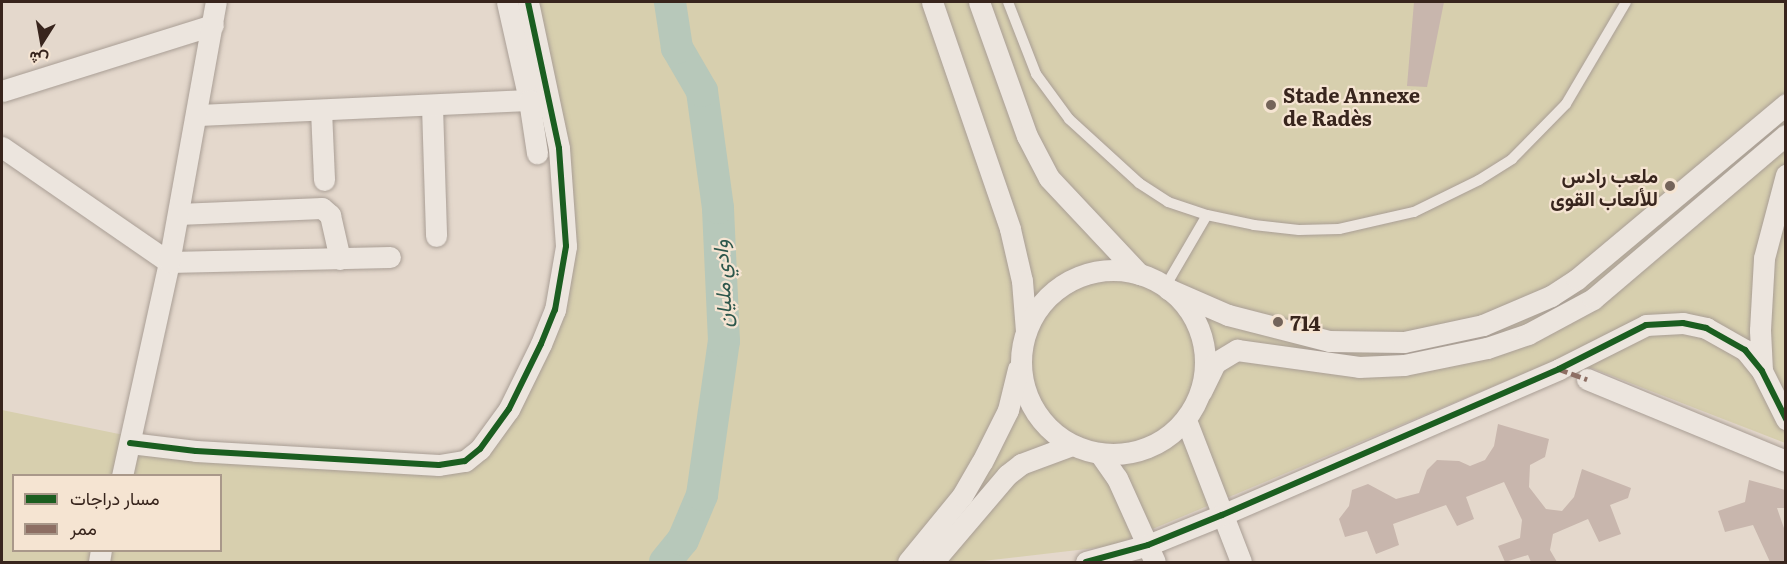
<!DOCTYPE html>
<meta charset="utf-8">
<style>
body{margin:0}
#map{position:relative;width:1787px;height:564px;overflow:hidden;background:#e4d8cc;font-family:Literata,Vazirmatn,serif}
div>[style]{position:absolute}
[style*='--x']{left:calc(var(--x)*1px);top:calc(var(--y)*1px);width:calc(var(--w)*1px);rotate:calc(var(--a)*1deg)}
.green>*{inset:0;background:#d7cfae}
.river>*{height:32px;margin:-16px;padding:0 16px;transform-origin:16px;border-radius:16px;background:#b7c8ba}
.building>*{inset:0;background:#c8b6ad}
.roads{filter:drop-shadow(0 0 2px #a99e95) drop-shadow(0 0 2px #a99e95)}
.service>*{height:10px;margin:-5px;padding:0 5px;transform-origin:5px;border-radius:5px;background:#ece5de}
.minor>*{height:21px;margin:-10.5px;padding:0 10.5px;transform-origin:10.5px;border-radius:10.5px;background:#ece5de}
.minor>.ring{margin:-10.5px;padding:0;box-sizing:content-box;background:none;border:21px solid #ece5de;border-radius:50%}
.quiet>*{height:4.5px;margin-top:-2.25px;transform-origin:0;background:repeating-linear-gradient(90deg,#8d6e63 0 9px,transparent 0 13.5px)}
.cycleway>*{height:6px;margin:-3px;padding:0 3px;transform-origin:3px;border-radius:3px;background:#1b5e20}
.dots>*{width:16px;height:16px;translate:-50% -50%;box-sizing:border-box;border:3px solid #f5e4d2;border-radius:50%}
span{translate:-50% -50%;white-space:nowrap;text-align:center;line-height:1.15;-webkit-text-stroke:4.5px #f5e4d2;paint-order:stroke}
.poi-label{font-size:20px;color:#38251d;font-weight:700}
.left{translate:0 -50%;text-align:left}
.right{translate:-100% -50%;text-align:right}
.water-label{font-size:21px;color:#2d574c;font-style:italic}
.frame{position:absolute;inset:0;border:3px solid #38251d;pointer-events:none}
.legend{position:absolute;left:12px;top:474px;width:210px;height:78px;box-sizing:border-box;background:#f5e4d2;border:2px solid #a9988a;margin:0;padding:8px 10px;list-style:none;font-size:18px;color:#38251d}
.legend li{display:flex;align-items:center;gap:12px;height:30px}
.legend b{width:30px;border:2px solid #a9988a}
.north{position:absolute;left:12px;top:12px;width:60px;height:60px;-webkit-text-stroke:4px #f5e4d2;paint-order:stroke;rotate:191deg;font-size:16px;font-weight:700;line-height:24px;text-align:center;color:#38251d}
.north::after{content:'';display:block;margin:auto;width:21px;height:27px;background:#38251d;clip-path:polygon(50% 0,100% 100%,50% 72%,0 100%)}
</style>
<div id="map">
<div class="green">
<i style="clip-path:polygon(evenodd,536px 2px,1785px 2px,1785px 443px,1563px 357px,1112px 546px,974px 562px,2px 562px,2px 410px,119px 434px,438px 473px,469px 467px,563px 313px,536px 2px,14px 476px,220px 476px,220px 550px,14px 550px,14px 476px)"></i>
</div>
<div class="river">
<i style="--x:665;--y:562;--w:28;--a:-51"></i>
<i style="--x:683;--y:540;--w:49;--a:-67.1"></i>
<i style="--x:702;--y:495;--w:156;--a:-81.9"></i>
<i style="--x:724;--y:341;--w:133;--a:-92.6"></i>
<i style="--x:718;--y:208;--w:118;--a:-97.8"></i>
<i style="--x:702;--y:91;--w:50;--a:-120.2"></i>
<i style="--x:677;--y:48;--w:47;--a:-98.7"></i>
</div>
<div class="building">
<i style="clip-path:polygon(1414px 2px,1444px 2px,1427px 87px,1407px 86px)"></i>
<i style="clip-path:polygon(1498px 424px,1549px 439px,1545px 457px,1530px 465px,1529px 487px,1546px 509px,1562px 511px,1574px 497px,1582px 469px,1631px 488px,1628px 498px,1610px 505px,1621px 534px,1599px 542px,1588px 519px,1553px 534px,1550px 550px,1557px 562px,1531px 562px,1528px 555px,1505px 562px,1498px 546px,1520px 538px,1522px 520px,1504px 482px,1466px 497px,1474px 519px,1457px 526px,1446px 505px,1393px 524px,1399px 545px,1376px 554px,1367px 531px,1345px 537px,1339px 519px,1349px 506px,1352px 490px,1368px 484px,1396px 499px,1419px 493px,1427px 470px,1437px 460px,1459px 461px,1470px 466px,1485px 460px,1494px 446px)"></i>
<i style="clip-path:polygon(1749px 480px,1785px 490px,1785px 508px,1777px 508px,1785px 531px,1785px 562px,1770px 562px,1753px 525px,1725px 532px,1718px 511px,1745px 502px)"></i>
</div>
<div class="roads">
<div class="service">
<i style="--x:1008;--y:2;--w:77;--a:68.7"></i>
<i style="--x:1036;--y:74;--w:56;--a:53.7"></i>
<i style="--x:1069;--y:119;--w:95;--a:42.4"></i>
<i style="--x:1139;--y:183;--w:35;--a:33"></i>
<i style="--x:1168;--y:202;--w:41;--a:18.4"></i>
<i style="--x:1207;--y:215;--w:48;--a:12"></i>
<i style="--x:1254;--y:225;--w:45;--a:6.3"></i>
<i style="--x:1299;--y:230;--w:40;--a:-1.4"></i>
<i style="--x:1339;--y:229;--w:77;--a:-12.8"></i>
<i style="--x:1414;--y:212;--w:72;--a:-26.2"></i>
<i style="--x:1479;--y:180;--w:39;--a:-32"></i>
<i style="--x:1512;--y:159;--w:77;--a:-45.5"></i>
<i style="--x:1566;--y:104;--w:118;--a:-59.5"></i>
<i style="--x:1165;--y:287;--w:83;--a:-59.7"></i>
</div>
<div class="minor">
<i style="--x:507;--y:2;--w:100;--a:77.3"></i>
<i style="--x:932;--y:2;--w:240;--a:71"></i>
<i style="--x:1010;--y:229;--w:53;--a:77"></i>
<i style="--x:1022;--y:281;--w:50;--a:85.4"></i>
<i style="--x:979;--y:2;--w:142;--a:70.3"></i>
<i style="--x:1027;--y:136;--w:47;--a:62.4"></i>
<i style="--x:1049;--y:178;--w:132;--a:46.8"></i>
<i style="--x:2;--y:91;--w:221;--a:-17.4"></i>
<i style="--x:432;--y:106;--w:130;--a:88.2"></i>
<i style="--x:321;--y:110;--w:70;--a:87.5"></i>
<i style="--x:198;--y:115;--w:331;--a:-2.6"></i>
<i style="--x:529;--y:100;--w:54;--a:81.4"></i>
<i style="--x:2;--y:147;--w:203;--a:34.6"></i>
<i style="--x:169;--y:262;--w:221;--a:-1.3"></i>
<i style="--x:178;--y:214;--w:144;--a:-2.4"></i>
<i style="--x:322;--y:208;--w:11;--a:41"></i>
<i style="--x:330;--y:215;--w:45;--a:77.2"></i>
<i class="ring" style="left:1021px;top:270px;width:163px;height:163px"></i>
<i style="--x:1168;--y:289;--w:65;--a:23.4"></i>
<i style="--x:1228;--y:315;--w:104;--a:14.4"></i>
<i style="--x:1329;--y:341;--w:75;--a:0.8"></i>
<i style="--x:1404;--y:342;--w:81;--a:-12.1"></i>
<i style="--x:1483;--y:325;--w:74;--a:-23.1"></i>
<i style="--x:1551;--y:296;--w:31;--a:-33"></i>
<i style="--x:1577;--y:279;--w:273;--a:-39.9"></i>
<i style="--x:1762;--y:371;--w:41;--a:-92.8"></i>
<i style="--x:1760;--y:330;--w:72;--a:-86.8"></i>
<i style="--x:1764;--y:258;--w:86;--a:-75.2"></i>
<i style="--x:1587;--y:379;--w:215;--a:22.4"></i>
<i style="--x:1201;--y:392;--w:32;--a:-64"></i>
<i style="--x:1215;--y:363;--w:26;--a:-31"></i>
<i style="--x:1237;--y:350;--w:123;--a:7.9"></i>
<i style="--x:1359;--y:367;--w:45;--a:-2.5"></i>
<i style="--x:1404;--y:365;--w:85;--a:-11.6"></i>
<i style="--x:1487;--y:348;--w:43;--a:-18.9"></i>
<i style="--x:1528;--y:334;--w:74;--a:-28.3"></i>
<i style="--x:1593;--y:299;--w:253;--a:-40.4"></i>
<i style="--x:1186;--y:420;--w:152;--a:68.8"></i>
<i style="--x:130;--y:443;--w:66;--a:6.9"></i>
<i style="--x:196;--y:451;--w:243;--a:3.3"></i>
<i style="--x:439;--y:465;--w:26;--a:-9"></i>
<i style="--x:465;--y:461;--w:19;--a:-39"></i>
<i style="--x:480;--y:449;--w:49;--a:-54.1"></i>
<i style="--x:509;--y:409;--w:72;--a:-63.8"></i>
<i style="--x:541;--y:344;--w:37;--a:-68"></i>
<i style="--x:555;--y:310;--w:65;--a:-80.2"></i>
<i style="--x:566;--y:246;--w:98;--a:-94.1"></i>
<i style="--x:559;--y:148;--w:149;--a:-102"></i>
<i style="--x:1100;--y:454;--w:29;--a:55"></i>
<i style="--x:1117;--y:478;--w:92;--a:65.7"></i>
<i style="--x:122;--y:476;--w:219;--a:-77.6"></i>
<i style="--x:169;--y:262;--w:264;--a:-79.8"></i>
<i style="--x:99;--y:562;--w:12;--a:-81"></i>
<i style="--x:908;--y:562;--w:85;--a:-50.7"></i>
<i style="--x:962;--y:496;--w:39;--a:-60"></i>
<i style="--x:982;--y:462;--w:58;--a:-63.4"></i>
<i style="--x:1008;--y:410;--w:42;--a:-76.3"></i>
<i style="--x:933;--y:562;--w:114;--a:-49.6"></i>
<i style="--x:1007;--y:475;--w:18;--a:-38"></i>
<i style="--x:1021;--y:464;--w:54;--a:-20.4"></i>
<i style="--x:1086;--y:562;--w:64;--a:-15.3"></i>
<i style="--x:1148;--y:545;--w:80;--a:-22.1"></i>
<i style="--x:1222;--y:515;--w:367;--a:-23.4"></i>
<i style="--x:1559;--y:369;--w:97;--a:-26.8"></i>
<i style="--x:1646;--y:325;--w:37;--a:-3"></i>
<i style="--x:1683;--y:323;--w:24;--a:12"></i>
<i style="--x:1706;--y:328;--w:45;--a:29.4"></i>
<i style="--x:1745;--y:350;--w:27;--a:51"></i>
<i style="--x:1762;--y:371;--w:54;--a:63.4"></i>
</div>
</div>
<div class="quiet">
<i style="--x:1559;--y:369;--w:30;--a:20"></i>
</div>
<div class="cycleway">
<i style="--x:130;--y:443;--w:66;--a:6.9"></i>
<i style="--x:196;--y:451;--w:243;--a:3.3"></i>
<i style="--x:439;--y:465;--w:26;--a:-9"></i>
<i style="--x:465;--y:461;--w:19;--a:-39"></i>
<i style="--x:480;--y:449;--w:49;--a:-54.1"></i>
<i style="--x:509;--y:409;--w:72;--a:-63.8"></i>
<i style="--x:541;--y:344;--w:37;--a:-68"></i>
<i style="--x:555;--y:310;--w:65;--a:-80.2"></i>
<i style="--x:566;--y:246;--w:98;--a:-94.1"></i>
<i style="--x:559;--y:148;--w:149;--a:-102"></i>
<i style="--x:1086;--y:562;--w:64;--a:-15.3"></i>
<i style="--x:1148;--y:545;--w:80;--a:-22.1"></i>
<i style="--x:1222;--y:515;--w:367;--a:-23.4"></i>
<i style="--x:1559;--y:369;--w:97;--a:-26.8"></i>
<i style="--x:1646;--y:325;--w:37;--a:-3"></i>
<i style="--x:1683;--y:323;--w:24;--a:12"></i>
<i style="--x:1706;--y:328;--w:45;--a:29.4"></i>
<i style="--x:1745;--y:350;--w:27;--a:51"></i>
<i style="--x:1762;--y:371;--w:54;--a:63.4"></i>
</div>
<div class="dots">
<i style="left:1271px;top:105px;background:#74645a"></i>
<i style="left:1670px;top:186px;background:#74645a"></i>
<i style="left:1278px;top:322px;background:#74645a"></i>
</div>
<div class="poi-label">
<span class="left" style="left:1283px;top:106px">Stade Annexe<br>de Radès</span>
<span class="right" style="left:1658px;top:186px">ملعب رادس<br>للألعاب القوى</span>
<span class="left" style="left:1290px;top:322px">714</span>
</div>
<div class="water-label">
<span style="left:721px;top:284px;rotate:-93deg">وادي مليان</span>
</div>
<div class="frame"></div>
<ul class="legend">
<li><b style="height:8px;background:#1b5e20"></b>مسار دراجات</li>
<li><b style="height:8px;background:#8d6e63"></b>ممر</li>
</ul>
<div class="north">ش</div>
</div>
